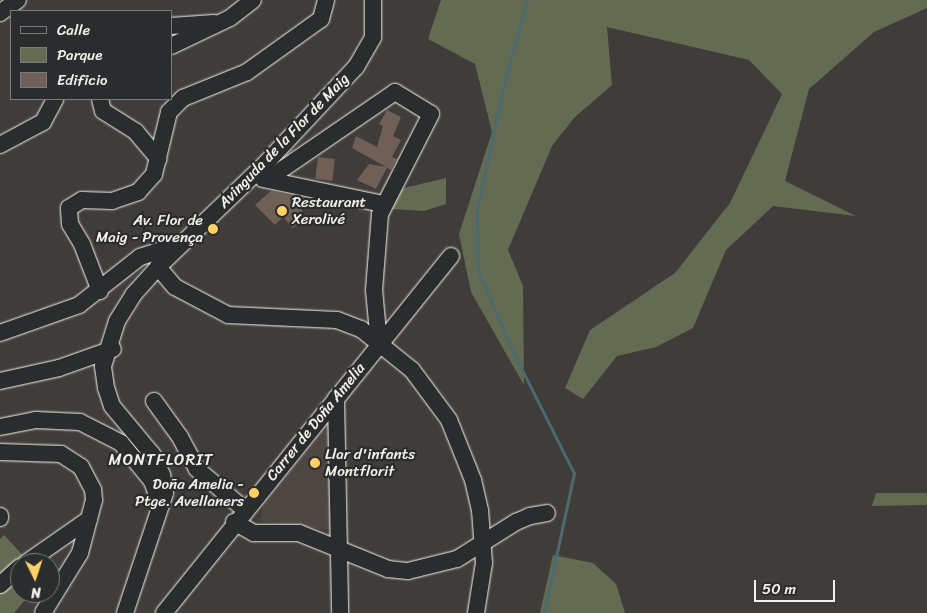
<!DOCTYPE html>
<meta charset="utf-8">
<style>
body{margin:0}
#map{position:relative;width:927px;height:613px;overflow:hidden;background:#3f3c3a;font-family:Sriracha,sans-serif}
div>[style]{position:absolute}
[style*='--x']{left:calc(var(--x)*1px);top:calc(var(--y)*1px);width:calc(var(--w)*1px);rotate:calc(var(--a)*1deg)}
.built>*{inset:0;background:#4d4643}
.green>*{inset:0;background:#636c52}
.stream>*{height:3px;margin:-1.5px;padding:0 1.5px;transform-origin:1.5px;border-radius:1.5px;background:#4c6a6f}
.building>*{inset:0;background:#6f5f57;transform-origin:0 0}
.roads{filter:drop-shadow(0 0 1px #f4f1e8) drop-shadow(0 0 1px #f4f1e8)}
.minor>*{height:16px;margin:-8px;padding:0 8px;transform-origin:8px;border-radius:8px;background:#2a2d2e}
.dots>*{width:14px;height:14px;translate:-50% -50%;box-sizing:border-box;border:2px solid #2a2d2e;border-radius:50%}
span{translate:-50% -50%;white-space:nowrap;text-align:center;line-height:1.15;-webkit-text-stroke:4.5px #2a2d2e;paint-order:stroke}
.street-label{font-size:15px;color:#f4f1e8}
.poi-label{font-size:15px;color:#f4f1e8}
.left{translate:0 -50%;text-align:left}
.right{translate:-100% -50%;text-align:right}
.neighbourhood-label{font-size:16px;color:#f4f1e8;letter-spacing:1px}
.legend{position:absolute;left:10px;top:10px;width:162px;height:90px;box-sizing:border-box;background:#2a2d2e;border:1px solid #7b7b78;margin:0;padding:6px 9px;list-style:none;font-size:15px;color:#f4f1e8}
.legend li{display:flex;align-items:center;gap:10px;height:25px}
.legend b{width:25px;border:1px solid #7b7b78}
.north{position:absolute;left:10px;top:553px;width:50px;height:50px;box-sizing:border-box;background:#2a2d2e;border:1px solid #7b7b78;border-radius:50%;rotate:176deg;font-size:14px;font-weight:700;line-height:20px;text-align:center;color:#f4f1e8}
.north::after{content:'';display:block;margin:auto;width:18px;height:22px;background:#ffd166;clip-path:polygon(50% 0,100% 100%,50% 72%,0 100%)}
.scale{position:absolute;left:754px;top:580px;width:81px;height:22px;box-sizing:border-box;border:2px solid #f4f1e8;border-top:0;padding-left:6px;font-size:15px;line-height:18px;white-space:nowrap;color:#f4f1e8;-webkit-text-stroke:4px #2a2d2e;paint-order:stroke}
</style>
<div id="map">
<div class="built">
<i style="clip-path:polygon(330px 421px,335px 531px,260px 521px,263px 505px)"></i>
</div>
<div class="green">
<i style="clip-path:polygon(441px 0,927px 0,927px 8px,874px 32px,809px 89px,785px 181px,856px 216px,773px 206px,726px 250px,693px 328px,656px 347px,617px 356px,583px 399px,565px 388px,590px 330px,675px 273px,730px 203px,782px 94px,749px 60px,607px 27px,612px 85px,574px 118px,552px 146px,508px 250px,523px 286px,524px 385px,471px 292px,459px 234px,492px 132px,475px 64px,428px 39px)"></i>
<i style="clip-path:polygon(446px 178px,446px 204px,424px 211px,391px 209px,400px 189px)"></i>
<i style="clip-path:polygon(876px 493px,927px 493px,927px 505px,872px 506px)"></i>
<i style="clip-path:polygon(4px 535px,30px 563px,20px 563px,20px 593px,31px 593px,14px 613px,0 613px,0 539px)"></i>
<i style="clip-path:polygon(553px 555px,593px 563px,616px 584px,625px 613px,540px 613px)"></i>
</div>
<div class="stream">
<i style="--x:527;--y:0;--w:79;--a:105.4"></i>
<i style="--x:506;--y:76;--w:137;--a:102.2"></i>
<i style="--x:477;--y:210;--w:61;--a:89.1"></i>
<i style="--x:478;--y:271;--w:84;--a:66.8"></i>
<i style="--x:511;--y:348;--w:140;--a:63.3"></i>
<i style="--x:574;--y:473;--w:143;--a:102.1"></i>
</div>
<div class="building">
<i style="clip-path:polygon(387px 110px,401px 117px,393px 136px,401px 140px,392px 157px,397px 159px,391px 170px,387px 168px,376px 189px,357px 180px,369px 164px,386px 167px,352px 148px,356px 136px,377px 147px,383px 126px,379px 124px)"></i>
<i style="left:318px;top:157px;width:17px;height:22px;rotate:7deg"></i>
<i style="clip-path:polygon(271px 191px,304px 198px,300px 223px,293px 228px,283px 217px,275px 225px,255px 205px)"></i>
</div>
<div class="roads">
<div class="minor">
<i style="--x:0;--y:13;--w:22;--a:-36"></i>
<i style="--x:171;--y:26;--w:43;--a:-4"></i>
<i style="--x:171;--y:46;--w:65;--a:-25.4"></i>
<i style="--x:230;--y:18;--w:29;--a:-38"></i>
<i style="--x:100;--y:99;--w:12;--a:76"></i>
<i style="--x:103;--y:111;--w:39;--a:32"></i>
<i style="--x:136;--y:132;--w:35;--a:50"></i>
<i style="--x:0;--y:145;--w:49;--a:-28.1"></i>
<i style="--x:43;--y:122;--w:26;--a:-62"></i>
<i style="--x:263;--y:179;--w:123;--a:11.8"></i>
<i style="--x:268;--y:179;--w:154;--a:-34.4"></i>
<i style="--x:395;--y:92;--w:42;--a:31.4"></i>
<i style="--x:431;--y:114;--w:112;--a:117"></i>
<i style="--x:380;--y:214;--w:76;--a:94.5"></i>
<i style="--x:374;--y:290;--w:53;--a:84.6"></i>
<i style="--x:158;--y:267;--w:26;--a:50"></i>
<i style="--x:175;--y:287;--w:60;--a:27.8"></i>
<i style="--x:228;--y:315;--w:109;--a:2.6"></i>
<i style="--x:337;--y:320;--w:26;--a:21"></i>
<i style="--x:361;--y:329;--w:65;--a:38.8"></i>
<i style="--x:412;--y:370;--w:62;--a:53.5"></i>
<i style="--x:449;--y:420;--w:65;--a:68.2"></i>
<i style="--x:473;--y:480;--w:31;--a:77"></i>
<i style="--x:480;--y:510;--w:53;--a:85.7"></i>
<i style="--x:484;--y:563;--w:51;--a:99.1"></i>
<i style="--x:100;--y:291;--w:50;--a:-111"></i>
<i style="--x:82;--y:244;--w:23;--a:-121"></i>
<i style="--x:70;--y:224;--w:16;--a:-94"></i>
<i style="--x:69;--y:208;--w:15;--a:-32"></i>
<i style="--x:82;--y:200;--w:30;--a:2"></i>
<i style="--x:112;--y:201;--w:28;--a:-19"></i>
<i style="--x:138;--y:192;--w:24;--a:-48"></i>
<i style="--x:154;--y:174;--w:64;--a:-76.4"></i>
<i style="--x:169;--y:112;--w:20;--a:-45"></i>
<i style="--x:183;--y:98;--w:69;--a:-22.1"></i>
<i style="--x:247;--y:72;--w:91;--a:-35.6"></i>
<i style="--x:321;--y:19;--w:20;--a:-75"></i>
<i style="--x:0;--y:333;--w:84;--a:-19.5"></i>
<i style="--x:79;--y:305;--w:78;--a:-38.2"></i>
<i style="--x:140;--y:257;--w:43;--a:-17.6"></i>
<i style="--x:0;--y:381;--w:60;--a:-12.4"></i>
<i style="--x:59;--y:368;--w:57;--a:-19.4"></i>
<i style="--x:336;--y:398;--w:215;--a:88.9"></i>
<i style="--x:154;--y:401;--w:44;--a:54.2"></i>
<i style="--x:180;--y:437;--w:36;--a:62"></i>
<i style="--x:197;--y:469;--w:63;--a:40.5"></i>
<i style="--x:0;--y:427;--w:37;--a:-11"></i>
<i style="--x:36;--y:420;--w:44;--a:2.6"></i>
<i style="--x:80;--y:422;--w:46;--a:27.1"></i>
<i style="--x:121;--y:443;--w:49;--a:50.8"></i>
<i style="--x:152;--y:481;--w:20;--a:70"></i>
<i style="--x:0;--y:452;--w:61;--a:1.9"></i>
<i style="--x:61;--y:454;--w:24;--a:33"></i>
<i style="--x:81;--y:467;--w:26;--a:62"></i>
<i style="--x:93;--y:490;--w:10;--a:84"></i>
<i style="--x:94;--y:500;--w:55;--a:104.8"></i>
<i style="--x:80;--y:553;--w:70;--a:121.7"></i>
<i style="--x:0;--y:516;--w:2;--a:90"></i>
<i style="--x:234;--y:522;--w:23;--a:29"></i>
<i style="--x:254;--y:533;--w:45;--a:0"></i>
<i style="--x:299;--y:533;--w:96;--a:22"></i>
<i style="--x:388;--y:569;--w:20;--a:6"></i>
<i style="--x:408;--y:571;--w:50;--a:-13.8"></i>
<i style="--x:457;--y:559;--w:70;--a:-32.1"></i>
<i style="--x:516;--y:522;--w:15;--a:-23"></i>
<i style="--x:530;--y:516;--w:17;--a:-10"></i>
<i style="--x:26;--y:563;--w:77;--a:-34.9"></i>
<i style="--x:0;--y:585;--w:27;--a:-42"></i>
<i style="--x:125;--y:613;--w:126;--a:-71.6"></i>
<i style="--x:165;--y:493;--w:18;--a:-99"></i>
<i style="--x:162;--y:475;--w:23;--a:-115"></i>
<i style="--x:152;--y:454;--w:62;--a:-129.8"></i>
<i style="--x:112;--y:406;--w:19;--a:-108"></i>
<i style="--x:106;--y:388;--w:22;--a:-98"></i>
<i style="--x:103;--y:366;--w:47;--a:-72.7"></i>
<i style="--x:117;--y:321;--w:31;--a:-58"></i>
<i style="--x:133;--y:295;--w:38;--a:-48"></i>
<i style="--x:158;--y:267;--w:151;--a:-43.9"></i>
<i style="--x:267;--y:162;--w:130;--a:-46.9"></i>
<i style="--x:356;--y:67;--w:34;--a:-60"></i>
<i style="--x:373;--y:37;--w:37;--a:-90"></i>
<i style="--x:164;--y:613;--w:458;--a:-51.2"></i>
</div>
</div>
<div class="dots">
<i style="left:282px;top:211px;background:#ffd166"></i>
<i style="left:213px;top:229px;background:#ffd166"></i>
<i style="left:315px;top:463px;background:#ffd166"></i>
<i style="left:254px;top:493px;background:#ffd166"></i>
</div>
<div class="street-label">
<span style="left:284px;top:141px;rotate:-46deg">Avinguda de la Flor de Maig</span>
<span style="left:316px;top:422px;rotate:-51deg">Carrer de Doña Amelia</span>
</div>
<div class="poi-label">
<span class="left" style="left:292px;top:211px">Restaurant<br>Xerolivé</span>
<span class="right" style="left:203px;top:229px">Av. Flor de<br>Maig - Provença</span>
<span class="left" style="left:325px;top:463px">Llar d'infants<br>Montflorit</span>
<span class="right" style="left:244px;top:493px">Doña Amelia -<br>Ptge. Avellaners</span>
</div>
<div class="neighbourhood-label">
<span style="left:161px;top:460px">MONTFLORIT</span>
</div>
<ul class="legend">
<li><b style="height:6px;background:#2a2d2e"></b>Calle</li>
<li><b style="height:14px;background:#636c52"></b>Parque</li>
<li><b style="height:14px;background:#6f5f57"></b>Edificio</li>
</ul>
<div class="north">N</div>
<div class="scale">50 m</div>
</div>
